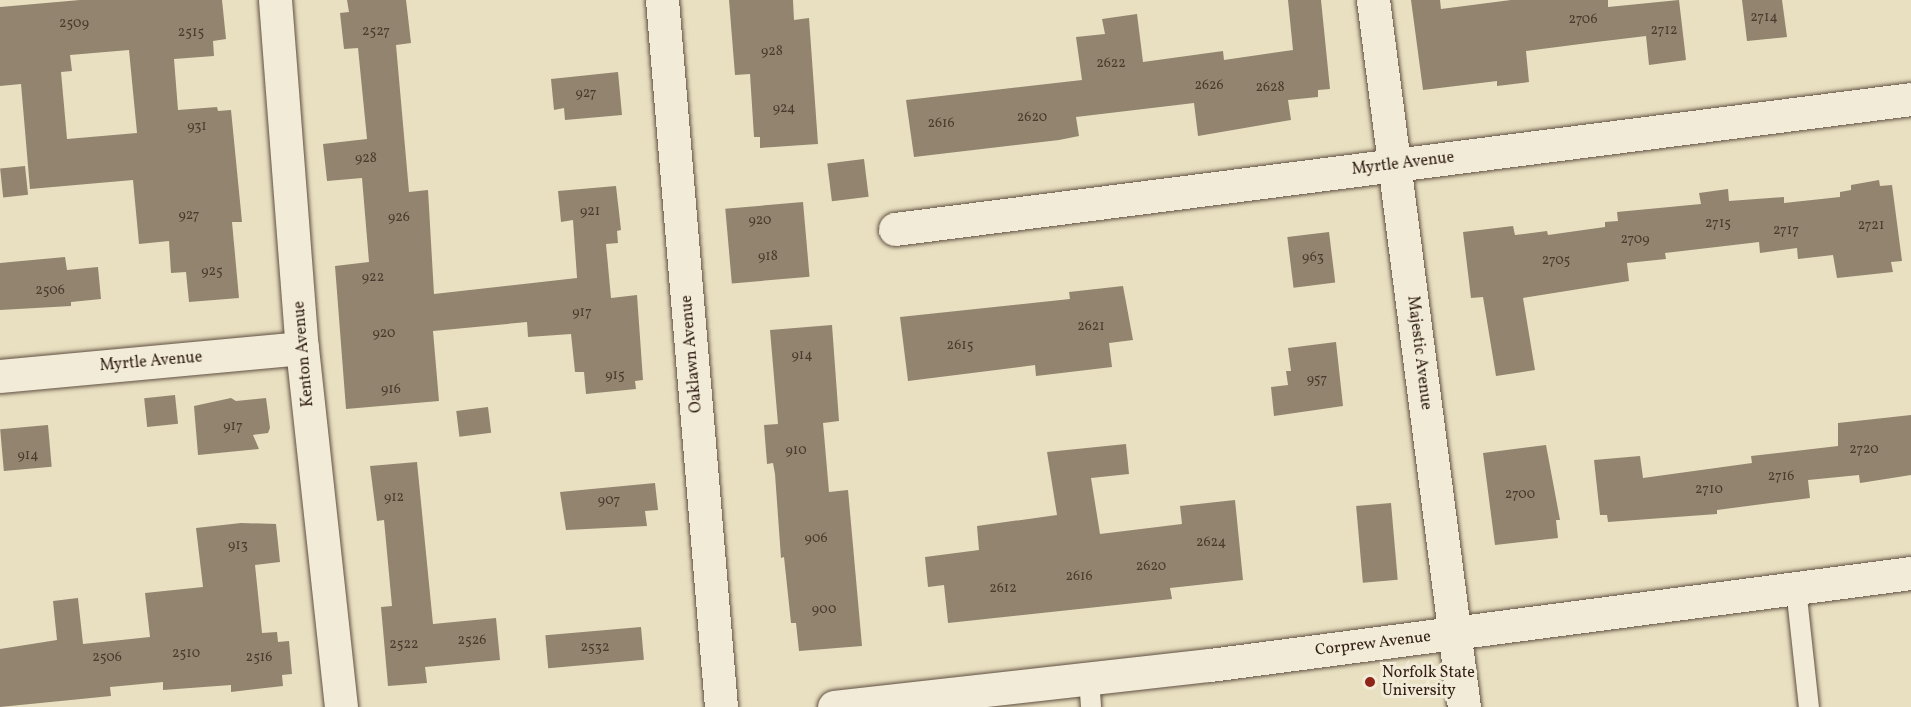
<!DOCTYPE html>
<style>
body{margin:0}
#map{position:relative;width:1911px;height:707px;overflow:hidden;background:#e9e0c1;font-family:Vollkorn,serif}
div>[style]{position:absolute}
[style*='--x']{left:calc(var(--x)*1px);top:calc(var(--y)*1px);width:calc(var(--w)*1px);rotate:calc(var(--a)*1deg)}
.building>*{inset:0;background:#92846f;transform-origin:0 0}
.roads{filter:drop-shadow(0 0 2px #615042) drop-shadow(0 0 2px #615042)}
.lane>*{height:20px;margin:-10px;padding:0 10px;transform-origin:10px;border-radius:10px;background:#f1ebd7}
.street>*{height:33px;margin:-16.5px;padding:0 16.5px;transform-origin:16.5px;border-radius:16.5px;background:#f1ebd7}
.dots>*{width:16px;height:16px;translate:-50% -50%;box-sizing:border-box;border:3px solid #f1ebd7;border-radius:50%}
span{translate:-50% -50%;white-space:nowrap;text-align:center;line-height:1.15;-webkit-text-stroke:6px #f1ebd7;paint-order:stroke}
.number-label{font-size:14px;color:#4c392d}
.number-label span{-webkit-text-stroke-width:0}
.street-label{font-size:16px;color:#342017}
.poi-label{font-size:16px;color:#342017}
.left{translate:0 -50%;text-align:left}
</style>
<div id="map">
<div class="building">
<i style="clip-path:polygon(evenodd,80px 0,222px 0,226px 39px,213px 41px,214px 56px,174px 59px,178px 110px,217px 107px,218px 111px,231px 110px,242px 222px,232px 222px,239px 298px,189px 302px,186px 272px,171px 273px,169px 241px,139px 244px,133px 180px,30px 189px,21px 84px,0 86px,0 7px,80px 0,129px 50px,137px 133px,67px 139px,61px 72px,72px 71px,70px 55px,129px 50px)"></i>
<i style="clip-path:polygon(347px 0,406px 0,411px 43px,396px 45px,409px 192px,428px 190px,434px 294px,577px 278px,573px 220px,561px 222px,558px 191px,616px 186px,621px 230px,617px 231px,618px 243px,606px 244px,611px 298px,637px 295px,643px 380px,635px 381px,636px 389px,586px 394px,584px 372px,575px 372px,571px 334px,528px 337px,527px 322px,433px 331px,439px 401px,346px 409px,335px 266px,369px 262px,362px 178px,327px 181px,323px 144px,367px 139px,358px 48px,344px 49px,340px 13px,349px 12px)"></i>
<i style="clip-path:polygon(729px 0,793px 0,794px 20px,809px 18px,818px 144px,760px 148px,760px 137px,754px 137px,750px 74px,735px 75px)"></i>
<i style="clip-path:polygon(1288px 0,1321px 0,1330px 89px,1318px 90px,1318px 97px,1288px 100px,1291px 120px,1198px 136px,1194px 103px,1076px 117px,1079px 136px,1059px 140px,914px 157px,906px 100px,1082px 80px,1076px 37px,1105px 34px,1102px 19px,1137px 14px,1143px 62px,1223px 51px,1224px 60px,1293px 50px)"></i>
<i style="clip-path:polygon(1411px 0,1440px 0,1441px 9px,1511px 0,1608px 0,1608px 7px,1679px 0,1686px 60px,1649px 65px,1646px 36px,1596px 42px,1526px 51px,1529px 82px,1497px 86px,1497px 81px,1423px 90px)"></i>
<i style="clip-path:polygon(1742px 0,1782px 0,1787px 37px,1747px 41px)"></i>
<i style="clip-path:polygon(618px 72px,622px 115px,565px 120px,564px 108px,554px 110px,551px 79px)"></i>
<i style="left:864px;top:159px;width:38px;height:37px;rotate:83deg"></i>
<i style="left:25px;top:166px;width:29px;height:25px;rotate:84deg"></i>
<i style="clip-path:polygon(1879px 180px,1880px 186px,1892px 185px,1902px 261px,1891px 262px,1893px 272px,1837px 278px,1833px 255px,1798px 259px,1797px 248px,1760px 253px,1759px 242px,1665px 253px,1666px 259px,1627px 263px,1629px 281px,1523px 298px,1535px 370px,1496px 376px,1483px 297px,1471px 298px,1463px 232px,1513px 226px,1515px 235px,1547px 231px,1548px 235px,1605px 227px,1605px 222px,1618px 221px,1617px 212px,1701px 204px,1699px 193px,1728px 189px,1729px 201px,1784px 197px,1784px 203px,1840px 197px,1840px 192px,1851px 190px,1851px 185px)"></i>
<i style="left:803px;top:202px;width:75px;height:78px;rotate:85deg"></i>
<i style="left:1329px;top:232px;width:51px;height:42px;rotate:83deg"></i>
<i style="clip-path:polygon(65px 257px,67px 270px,98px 267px,101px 299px,71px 302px,71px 306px,0 310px,0 263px)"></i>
<i style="clip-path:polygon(1123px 286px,1133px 340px,1109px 343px,1112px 367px,1036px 376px,1035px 365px,908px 381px,900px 317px,1070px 299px,1069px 292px)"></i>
<i style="clip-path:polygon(832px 325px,839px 421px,823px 423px,829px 492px,848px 490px,862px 646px,799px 651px,796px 623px,791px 623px,784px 557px,781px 558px,775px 474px,773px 463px,767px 464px,764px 425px,778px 424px,770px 330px)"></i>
<i style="clip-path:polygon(1336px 342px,1343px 406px,1274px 416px,1271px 387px,1288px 385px,1286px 371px,1291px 371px,1288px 348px)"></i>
<i style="left:175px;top:395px;width:29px;height:31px;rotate:84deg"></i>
<i style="clip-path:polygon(231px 398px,236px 401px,266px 398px,270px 428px,268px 433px,253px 435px,259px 449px,198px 455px,194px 406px)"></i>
<i style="left:488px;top:407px;width:26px;height:32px;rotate:83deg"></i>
<i style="clip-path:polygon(1911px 415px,1911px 475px,1860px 483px,1859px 475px,1808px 480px,1810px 498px,1717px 510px,1717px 514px,1608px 522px,1607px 515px,1600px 515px,1594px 460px,1640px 456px,1643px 478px,1752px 463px,1751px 456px,1838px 446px,1838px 423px)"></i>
<i style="left:48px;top:425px;width:42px;height:48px;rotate:85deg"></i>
<i style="clip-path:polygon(1126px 444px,1129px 474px,1091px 478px,1100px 534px,1182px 524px,1180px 506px,1235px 500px,1243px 580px,1170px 588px,1172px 599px,948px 623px,944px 585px,928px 587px,925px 557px,979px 550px,977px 526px,1057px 515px,1047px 452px)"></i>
<i style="clip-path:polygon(1546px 445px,1560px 520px,1556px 520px,1558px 538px,1495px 545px,1483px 453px)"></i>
<i style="clip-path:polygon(417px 462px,433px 624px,496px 618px,500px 660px,425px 667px,427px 683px,388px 686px,381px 607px,392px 606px,384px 520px,377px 521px,370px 466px)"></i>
<i style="clip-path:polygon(655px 483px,658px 510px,645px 511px,647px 526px,566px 530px,560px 492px)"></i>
<i style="left:1391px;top:503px;width:77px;height:35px;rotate:85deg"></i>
<i style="clip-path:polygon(241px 523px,276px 524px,280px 562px,255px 565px,262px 633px,277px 632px,278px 642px,289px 641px,292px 674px,282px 675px,283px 686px,231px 692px,231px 685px,163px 690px,163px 682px,110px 687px,111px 696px,0 707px,0 649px,57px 640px,53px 601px,78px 598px,83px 644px,150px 637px,145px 593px,203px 587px,196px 528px)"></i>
<i style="left:641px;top:627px;width:33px;height:96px;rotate:85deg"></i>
</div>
<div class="roads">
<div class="lane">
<i style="--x:1796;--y:588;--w:120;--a:83.8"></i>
<i style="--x:1089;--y:678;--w:29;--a:86"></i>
</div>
<div class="street">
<i style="--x:275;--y:0;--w:349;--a:85.6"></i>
<i style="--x:302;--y:348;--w:361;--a:83.8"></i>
<i style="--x:662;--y:0;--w:709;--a:85.23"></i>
<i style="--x:1373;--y:0;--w:713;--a:82.67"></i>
<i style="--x:895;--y:229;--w:1024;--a:-7.29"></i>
<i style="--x:0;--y:376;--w:303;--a:-5.3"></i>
<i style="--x:834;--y:707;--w:378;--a:-6.4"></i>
<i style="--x:1210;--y:665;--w:707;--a:-7.48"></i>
</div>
</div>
<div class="dots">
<i style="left:1370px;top:682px;background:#8f2418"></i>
</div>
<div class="number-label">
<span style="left:1764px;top:18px">2714</span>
<span style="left:1583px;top:20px">2706</span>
<span style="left:74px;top:24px">2509</span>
<span style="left:1664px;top:31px">2712</span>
<span style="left:376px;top:32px">2527</span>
<span style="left:191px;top:33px">2515</span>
<span style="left:772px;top:52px">928</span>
<span style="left:1111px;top:64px">2622</span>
<span style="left:1209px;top:86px">2626</span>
<span style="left:1270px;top:88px">2628</span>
<span style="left:586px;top:94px">927</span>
<span style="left:784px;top:109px">924</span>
<span style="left:1032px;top:118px">2620</span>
<span style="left:941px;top:124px">2616</span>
<span style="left:197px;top:127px">931</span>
<span style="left:366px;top:159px">928</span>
<span style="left:590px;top:212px">921</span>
<span style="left:189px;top:216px">927</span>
<span style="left:399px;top:218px">926</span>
<span style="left:760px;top:221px">920</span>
<span style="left:1718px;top:224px">2715</span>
<span style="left:1871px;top:226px">2721</span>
<span style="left:1786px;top:231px">2717</span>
<span style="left:1635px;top:240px">2709</span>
<span style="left:768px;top:257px">918</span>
<span style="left:1313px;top:258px">963</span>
<span style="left:1556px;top:261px">2705</span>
<span style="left:212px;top:272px">925</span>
<span style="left:373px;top:278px">922</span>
<span style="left:50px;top:291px">2506</span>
<span style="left:582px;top:313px">917</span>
<span style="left:1091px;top:327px">2621</span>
<span style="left:384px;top:334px">920</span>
<span style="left:960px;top:346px">2615</span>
<span style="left:802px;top:356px">914</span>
<span style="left:615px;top:376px">915</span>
<span style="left:1317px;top:380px">957</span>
<span style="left:391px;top:390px">916</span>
<span style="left:233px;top:427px">917</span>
<span style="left:1864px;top:450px">2720</span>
<span style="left:796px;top:451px">910</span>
<span style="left:28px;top:456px">914</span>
<span style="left:1781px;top:477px">2716</span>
<span style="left:1709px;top:490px">2710</span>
<span style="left:1520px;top:495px">2700</span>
<span style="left:394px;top:498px">912</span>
<span style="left:609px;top:501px">907</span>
<span style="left:816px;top:539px">906</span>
<span style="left:1211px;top:543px">2624</span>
<span style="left:238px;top:546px">913</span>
<span style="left:1151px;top:567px">2620</span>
<span style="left:1079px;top:577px">2616</span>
<span style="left:1003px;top:589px">2612</span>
<span style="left:824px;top:610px">900</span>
<span style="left:472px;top:641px">2526</span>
<span style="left:404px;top:645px">2522</span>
<span style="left:595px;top:648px">2532</span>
<span style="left:186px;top:654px">2510</span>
<span style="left:107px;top:658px">2506</span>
<span style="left:259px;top:658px">2516</span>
</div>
<div class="street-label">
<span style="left:1403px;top:164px;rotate:-7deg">Myrtle Avenue</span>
<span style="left:1419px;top:353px;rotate:83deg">Majestic Avenue</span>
<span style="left:304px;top:354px;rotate:-95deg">Kenton Avenue</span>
<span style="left:692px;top:354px;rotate:-95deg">Oaklawn Avenue</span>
<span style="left:151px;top:362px;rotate:-5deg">Myrtle Avenue</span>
<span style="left:1373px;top:644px;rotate:-7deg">Corprew Avenue</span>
</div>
<div class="poi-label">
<span class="left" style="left:1382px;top:682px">Norfolk State<br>University</span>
</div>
</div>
